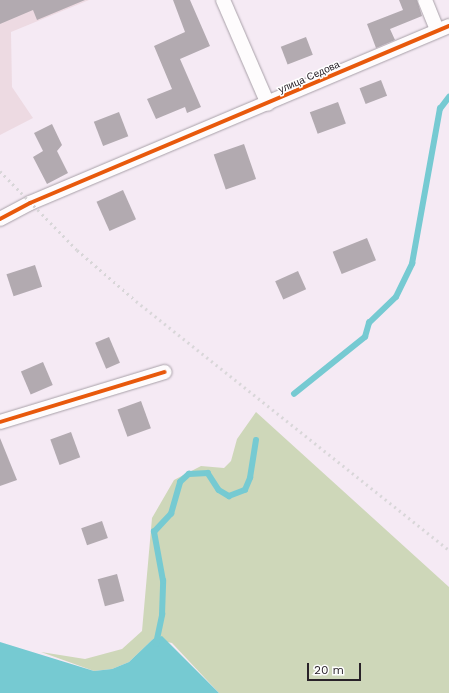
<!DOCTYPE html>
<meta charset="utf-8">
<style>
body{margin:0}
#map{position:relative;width:449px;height:693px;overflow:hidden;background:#f5eaf4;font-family:"Work Sans",sans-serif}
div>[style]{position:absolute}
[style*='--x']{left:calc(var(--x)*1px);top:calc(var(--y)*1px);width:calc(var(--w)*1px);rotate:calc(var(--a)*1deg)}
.commercial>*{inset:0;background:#eddae2}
.green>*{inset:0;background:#ced7b9}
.water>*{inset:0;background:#76cad2}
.stream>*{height:5.5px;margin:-2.75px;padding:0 2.75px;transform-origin:2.75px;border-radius:2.75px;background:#76cad2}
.building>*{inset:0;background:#b2aab0;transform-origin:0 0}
.roads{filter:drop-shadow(0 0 1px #a8a0a8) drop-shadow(0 0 1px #a8a0a8)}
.street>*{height:14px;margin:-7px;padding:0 7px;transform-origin:7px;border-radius:7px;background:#fefcfd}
.rail>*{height:3px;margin-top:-1.5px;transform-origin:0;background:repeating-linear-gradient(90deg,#d8d6d8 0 2px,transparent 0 6px)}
.cycleway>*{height:4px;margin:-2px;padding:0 2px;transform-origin:2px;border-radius:2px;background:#e8590c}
span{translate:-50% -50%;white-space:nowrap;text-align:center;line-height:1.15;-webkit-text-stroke:3px #fff;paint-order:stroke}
.street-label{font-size:10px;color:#292229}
.scale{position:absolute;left:307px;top:663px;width:54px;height:18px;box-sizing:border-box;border:2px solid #292229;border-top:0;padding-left:5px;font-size:12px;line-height:14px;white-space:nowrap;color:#292229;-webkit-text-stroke:3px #fff;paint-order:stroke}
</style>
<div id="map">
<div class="commercial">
<i style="clip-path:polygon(0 0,89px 0,11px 32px,12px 87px,33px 118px,0 135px)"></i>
</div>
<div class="green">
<i style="clip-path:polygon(256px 412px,449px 587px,449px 693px,219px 693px,172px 643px,153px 639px,129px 662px,112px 669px,94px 671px,41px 652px,85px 659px,122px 649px,142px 631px,152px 518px,174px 480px,201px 466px,224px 468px,231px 461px,237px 439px)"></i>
</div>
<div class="water">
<i style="clip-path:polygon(162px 636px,219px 693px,0 693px,0 642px,94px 671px,112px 669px,129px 662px,153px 639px)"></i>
</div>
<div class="stream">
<i style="--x:294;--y:394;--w:91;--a:-38.8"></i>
<i style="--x:365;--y:337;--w:15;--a:-74"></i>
<i style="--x:369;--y:323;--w:37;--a:-44"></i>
<i style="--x:396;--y:297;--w:37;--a:-64"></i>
<i style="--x:412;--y:264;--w:158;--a:-79.8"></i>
<i style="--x:440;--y:109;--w:15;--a:-53"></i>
<i style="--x:156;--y:644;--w:30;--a:-78"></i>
<i style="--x:162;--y:615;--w:34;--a:-88"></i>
<i style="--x:163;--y:581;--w:50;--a:-100.4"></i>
<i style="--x:154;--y:532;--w:25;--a:-47"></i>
<i style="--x:171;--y:514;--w:33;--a:-74"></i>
<i style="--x:180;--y:482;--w:12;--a:-42"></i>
<i style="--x:189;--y:474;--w:19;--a:-3"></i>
<i style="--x:208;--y:473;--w:20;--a:57"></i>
<i style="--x:219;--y:490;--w:12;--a:31"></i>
<i style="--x:229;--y:496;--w:17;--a:-21"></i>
<i style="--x:245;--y:490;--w:13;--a:-67"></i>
<i style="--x:250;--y:478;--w:38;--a:-81"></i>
</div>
<div class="building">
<i style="clip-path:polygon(0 0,85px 0,37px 20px,33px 10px,0 24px)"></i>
<i style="clip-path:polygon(173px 0,190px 0,210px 46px,180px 59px,201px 107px,187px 113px,185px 107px,156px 119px,147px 99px,172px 89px,154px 46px,185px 32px)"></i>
<i style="clip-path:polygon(399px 0,417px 0,422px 16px,390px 29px,395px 40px,376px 48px,367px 24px,403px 10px)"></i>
<i style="left:306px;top:37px;width:19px;height:27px;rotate:69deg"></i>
<i style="left:381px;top:80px;width:17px;height:23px;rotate:69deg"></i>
<i style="left:338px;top:102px;width:23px;height:30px;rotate:70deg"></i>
<i style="left:119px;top:112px;width:26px;height:27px;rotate:69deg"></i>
<i style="clip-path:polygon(52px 124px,62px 145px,57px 151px,68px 173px,47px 184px,33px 157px,43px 151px,34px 133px)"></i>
<i style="left:244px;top:144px;width:37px;height:32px;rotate:71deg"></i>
<i style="left:123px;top:190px;width:32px;height:29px;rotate:66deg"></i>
<i style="left:367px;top:238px;width:24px;height:37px;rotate:68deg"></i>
<i style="left:35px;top:265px;width:23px;height:30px;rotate:72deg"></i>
<i style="left:298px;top:271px;width:20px;height:25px;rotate:66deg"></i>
<i style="left:109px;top:337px;width:28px;height:15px;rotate:67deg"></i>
<i style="left:43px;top:362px;width:25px;height:24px;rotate:67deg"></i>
<i style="left:141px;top:401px;width:29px;height:25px;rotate:70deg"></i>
<i style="left:71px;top:432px;width:27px;height:22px;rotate:70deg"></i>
<i style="clip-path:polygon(0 438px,17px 480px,0 486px)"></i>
<i style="left:102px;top:521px;width:18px;height:22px;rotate:71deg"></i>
<i style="left:117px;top:574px;width:28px;height:20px;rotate:75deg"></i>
</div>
<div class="roads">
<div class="street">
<i style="--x:223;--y:0;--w:113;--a:66.6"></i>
<i style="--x:425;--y:0;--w:32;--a:68"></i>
<i style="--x:0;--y:219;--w:34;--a:-28"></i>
<i style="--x:30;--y:203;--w:455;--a:-22.9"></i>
<i style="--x:0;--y:422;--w:172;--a:-16.9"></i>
</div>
</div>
<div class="rail">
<i style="--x:0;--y:171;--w:110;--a:45.7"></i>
<i style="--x:77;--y:250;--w:78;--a:40.8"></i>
<i style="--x:136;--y:301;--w:400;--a:38.5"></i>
</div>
<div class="cycleway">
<i style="--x:0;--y:219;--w:34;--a:-28"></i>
<i style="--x:30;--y:203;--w:455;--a:-22.9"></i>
<i style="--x:0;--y:422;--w:172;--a:-16.9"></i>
</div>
<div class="street-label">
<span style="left:309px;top:77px;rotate:-24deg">улица Седова</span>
</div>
<div class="scale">20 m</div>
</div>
